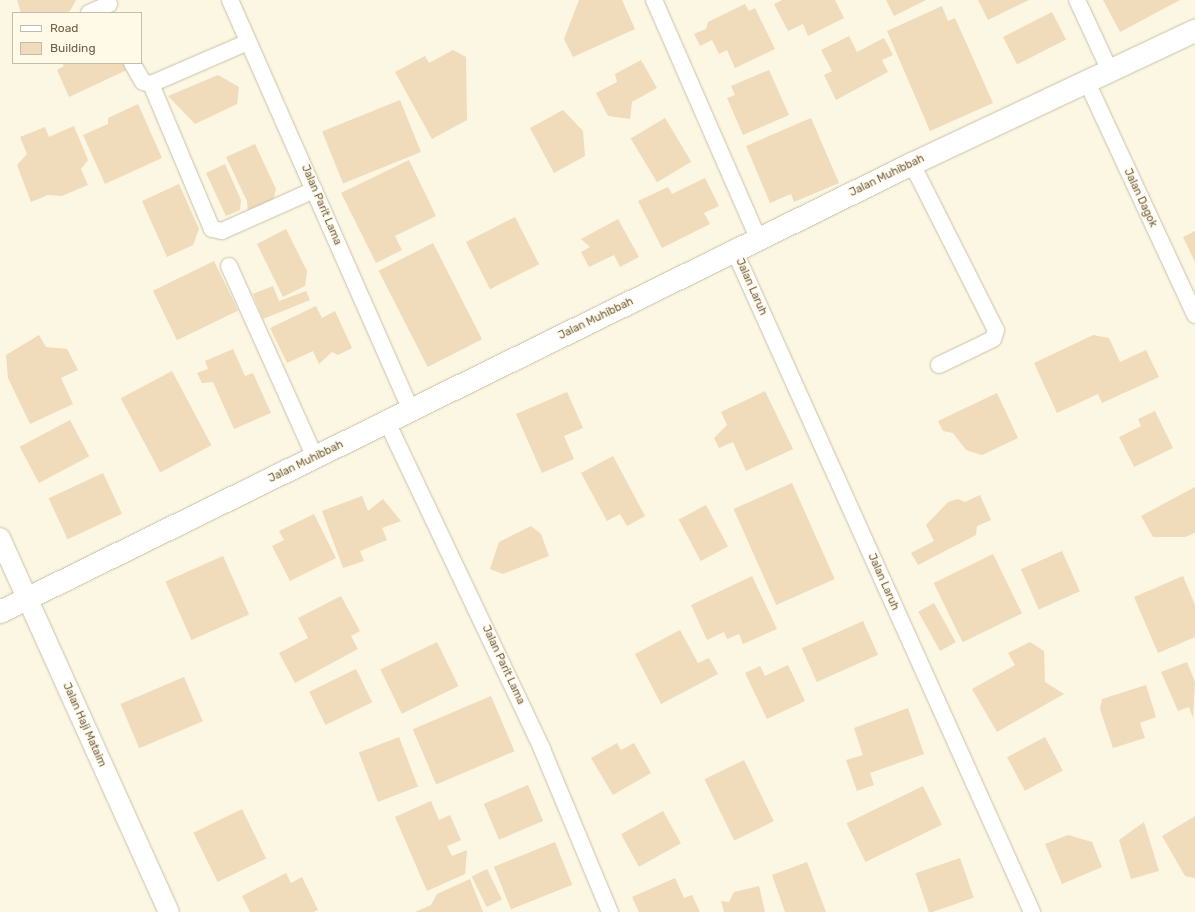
<!DOCTYPE html>
<style>
body{margin:0}
#map{position:relative;width:1195px;height:912px;overflow:hidden;background:#fbf7e2;font-family:Rubik,sans-serif}
div>[style]{position:absolute}
[style*='--x']{left:calc(var(--x)*1px);top:calc(var(--y)*1px);width:calc(var(--w)*1px);rotate:calc(var(--a)*1deg)}
.building>*{inset:0;background:#f0dbba;transform-origin:0 0}
.roads{filter:drop-shadow(0 0 1px #ccc0a9) drop-shadow(0 0 1px #ccc0a9)}
.minor>*{height:16px;margin:-8px;padding:0 8px;transform-origin:8px;border-radius:8px;background:#fff}
.tertiary>*{height:20px;margin:-10px;padding:0 10px;transform-origin:10px;border-radius:10px;background:#fff}
.secondary>*{height:22px;margin:-11px;padding:0 11px;transform-origin:11px;border-radius:11px;background:#fff}
span{translate:-50% -50%;white-space:nowrap;text-align:center;line-height:1.15;-webkit-text-stroke:3px #fffae8;paint-order:stroke}
.street-label{font-size:11px;color:#726049}
.legend{position:absolute;left:12px;top:12px;width:130px;height:52px;box-sizing:border-box;background:#fffae8;border:1px solid #c7bca8;margin:0;padding:5px 7px;list-style:none;font-size:12px;color:#726049}
.legend li{display:flex;align-items:center;gap:8px;height:20px}
.legend b{width:20px;border:1px solid #c7bca8}
</style>
<div id="map">
<div class="building">
<i style="clip-path:polygon(17px 0,76px 0,70px 11px,63px 13px,21px 13px)"></i>
<i style="clip-path:polygon(579px 0,622px 0,635px 29px,573px 57px,564px 39px)"></i>
<i style="clip-path:polygon(782px 0,835px 0,844px 18px,808px 36px,803px 24px,788px 31px,774px 4px)"></i>
<i style="clip-path:polygon(886px 0,926px 0,894px 16px)"></i>
<i style="clip-path:polygon(978px 0,1029px 0,988px 20px)"></i>
<i style="clip-path:polygon(1103px 0,1180px 0,1120px 32px)"></i>
<i style="clip-path:polygon(745px 4px,749px 11px,755px 8px,775px 49px,735px 68px,727px 50px,719px 54px,712px 40px,700px 46px,694px 34px,706px 29px,708px 22px)"></i>
<i style="clip-path:polygon(942px 6px,948px 21px,955px 18px,993px 103px,930px 131px,887px 31px)"></i>
<i style="left:1052px;top:12px;width:31px;height:55px;rotate:63deg"></i>
<i style="clip-path:polygon(849px 36px,857px 52px,884px 38px,893px 55px,882px 60px,888px 72px,836px 100px,824px 75px,832px 71px,821px 50px)"></i>
<i style="clip-path:polygon(453px 50px,466px 57px,467px 120px,432px 139px,395px 72px,425px 56px,429px 63px)"></i>
<i style="clip-path:polygon(641px 60px,657px 88px,632px 102px,630px 119px,608px 116px,596px 93px,617px 82px,615px 74px)"></i>
<i style="clip-path:polygon(62px 63px,129px 63px,131px 68px,69px 97px,57px 70px,64px 66px)"></i>
<i style="clip-path:polygon(769px 70px,789px 115px,743px 135px,727px 98px,735px 95px,731px 86px)"></i>
<i style="clip-path:polygon(218px 75px,239px 87px,237px 104px,195px 124px,168px 96px)"></i>
<i style="left:400px;top:100px;width:56px;height:84px;rotate:68deg"></i>
<i style="clip-path:polygon(138px 104px,162px 158px,105px 184px,83px 135px,108px 124px,108px 118px)"></i>
<i style="clip-path:polygon(563px 110px,583px 131px,585px 156px,554px 173px,530px 128px)"></i>
<i style="left:665px;top:118px;width:51px;height:40px;rotate:59deg"></i>
<i style="clip-path:polygon(811px 118px,839px 183px,794px 202px,791px 194px,770px 203px,746px 146px)"></i>
<i style="clip-path:polygon(74px 126px,88px 160px,81px 169px,88px 185px,62px 196px,48px 195px,31px 202px,17px 165px,27px 154px,20px 137px,45px 127px,49px 137px)"></i>
<i style="clip-path:polygon(255px 144px,276px 189px,272px 205px,248px 215px,247px 201px,226px 157px)"></i>
<i style="clip-path:polygon(409px 160px,436px 216px,395px 236px,402px 250px,376px 263px,341px 193px)"></i>
<i style="clip-path:polygon(225px 164px,241px 200px,240px 210px,226px 216px,206px 173px)"></i>
<i style="clip-path:polygon(705px 178px,719px 206px,704px 213px,710px 224px,662px 248px,638px 201px,668px 187px,672px 194px)"></i>
<i style="clip-path:polygon(179px 184px,199px 229px,193px 245px,167px 257px,142px 201px)"></i>
<i style="left:515px;top:217px;width:53px;height:55px;rotate:63deg"></i>
<i style="clip-path:polygon(618px 219px,639px 257px,620px 267px,614px 255px,589px 267px,581px 252px,590px 247px,581px 239px)"></i>
<i style="clip-path:polygon(286px 229px,307px 271px,305px 286px,283px 297px,257px 244px)"></i>
<i style="clip-path:polygon(1195px 231px,1195px 262px,1183px 237px)"></i>
<i style="left:433px;top:243px;width:108px;height:61px;rotate:63deg"></i>
<i style="left:214px;top:261px;width:55px;height:68px;rotate:64deg"></i>
<i style="clip-path:polygon(273px 286px,279px 301px,306px 291px,310px 300px,263px 319px,253px 294px)"></i>
<i style="clip-path:polygon(316px 306px,322px 318px,335px 311px,352px 348px,338px 355px,332px 352px,319px 364px,313px 351px,287px 363px,270px 328px)"></i>
<i style="clip-path:polygon(39px 335px,46px 347px,67px 349px,78px 370px,61px 378px,73px 404px,30px 424px,8px 378px,6px 355px)"></i>
<i style="clip-path:polygon(1093px 335px,1109px 338px,1120px 362px,1146px 350px,1159px 377px,1102px 403px,1098px 394px,1057px 413px,1034px 363px)"></i>
<i style="clip-path:polygon(233px 349px,245px 376px,253px 373px,271px 413px,234px 429px,213px 382px,202px 383px,197px 373px,208px 369px,205px 361px)"></i>
<i style="left:172px;top:371px;width:84px;height:58px;rotate:62deg"></i>
<i style="clip-path:polygon(765px 391px,793px 449px,746px 471px,733px 442px,719px 448px,714px 438px,727px 425px,721px 412px)"></i>
<i style="clip-path:polygon(567px 392px,583px 428px,564px 436px,574px 459px,542px 473px,516px 414px)"></i>
<i style="clip-path:polygon(997px 393px,1018px 438px,982px 455px,966px 450px,953px 433px,943px 431px,938px 421px)"></i>
<i style="clip-path:polygon(1155px 411px,1173px 448px,1134px 467px,1119px 437px,1141px 426px,1138px 419px)"></i>
<i style="left:70px;top:420px;width:41px;height:57px;rotate:62deg"></i>
<i style="clip-path:polygon(613px 456px,645px 516px,627px 526px,620px 514px,607px 521px,581px 473px)"></i>
<i style="left:103px;top:473px;width:45px;height:60px;rotate:65deg"></i>
<i style="left:792px;top:483px;width:105px;height:64px;rotate:66deg"></i>
<i style="clip-path:polygon(1195px 487px,1195px 533px,1185px 537px,1153px 537px,1141px 516px)"></i>
<i style="clip-path:polygon(980px 495px,991px 520px,977px 526px,976px 535px,918px 565px,911px 553px,934px 541px,926px 525px,948px 502px,958px 499px,965px 502px)"></i>
<i style="clip-path:polygon(362px 496px,368px 511px,383px 499px,401px 521px,382px 528px,387px 540px,360px 551px,364px 561px,343px 568px,322px 511px)"></i>
<i style="left:706px;top:505px;width:47px;height:31px;rotate:62deg"></i>
<i style="clip-path:polygon(314px 514px,336px 558px,290px 581px,272px 546px,284px 540px,279px 531px)"></i>
<i style="clip-path:polygon(531px 526px,541px 534px,549px 556px,503px 574px,490px 569px,499px 542px)"></i>
<i style="left:1062px;top:551px;width:44px;height:45px;rotate:66deg"></i>
<i style="left:993px;top:554px;width:66px;height:66px;rotate:64deg"></i>
<i style="left:223px;top:556px;width:64px;height:63px;rotate:66deg"></i>
<i style="clip-path:polygon(752px 576px,777px 629px,743px 644px,739px 634px,727px 639px,724px 632px,707px 640px,691px 605px)"></i>
<i style="clip-path:polygon(1183px 576px,1195px 605px,1195px 637px,1158px 653px,1134px 597px)"></i>
<i style="clip-path:polygon(341px 596px,360px 631px,351px 636px,358px 649px,295px 683px,279px 653px,308px 638px,298px 618px)"></i>
<i style="left:934px;top:603px;width:45px;height:18px;rotate:61deg"></i>
<i style="left:863px;top:621px;width:37px;height:67px;rotate:66deg"></i>
<i style="clip-path:polygon(680px 630px,698px 663px,709px 658px,718px 674px,661px 704px,635px 654px)"></i>
<i style="left:437px;top:642px;width:49px;height:63px;rotate:64deg"></i>
<i style="clip-path:polygon(1030px 642px,1044px 651px,1045px 682px,1064px 694px,997px 732px,972px 689px,1015px 665px,1008px 653px)"></i>
<i style="clip-path:polygon(1187px 662px,1195px 682px,1193px 718px,1189px 707px,1178px 711px,1161px 672px)"></i>
<i style="clip-path:polygon(788px 665px,805px 701px,767px 719px,745px 673px,760px 666px,765px 676px)"></i>
<i style="left:356px;top:669px;width:37px;height:52px;rotate:64deg"></i>
<i style="left:184px;top:677px;width:48px;height:69px;rotate:67deg"></i>
<i style="clip-path:polygon(1146px 685px,1156px 717px,1140px 723px,1145px 738px,1113px 748px,1100px 709px,1102px 699px)"></i>
<i style="left:491px;top:696px;width:60px;height:85px;rotate:67deg"></i>
<i style="clip-path:polygon(908px 708px,924px 754px,870px 773px,874px 785px,857px 791px,846px 760px,863px 755px,854px 728px)"></i>
<i style="left:399px;top:737px;width:53px;height:43px;rotate:69deg"></i>
<i style="left:1045px;top:737px;width:38px;height:43px;rotate:62deg"></i>
<i style="clip-path:polygon(617px 743px,621px 750px,634px 743px,651px 773px,613px 795px,591px 758px)"></i>
<i style="left:744px;top:760px;width:68px;height:44px;rotate:64deg"></i>
<i style="left:528px;top:785px;width:39px;height:48px;rotate:67deg"></i>
<i style="left:923px;top:786px;width:43px;height:85px;rotate:64deg"></i>
<i style="clip-path:polygon(431px 801px,439px 820px,450px 815px,461px 840px,447px 846px,452px 856px,467px 850px,465px 874px,427px 891px,395px 817px)"></i>
<i style="left:242px;top:809px;width:55px;height:54px;rotate:64deg"></i>
<i style="left:663px;top:811px;width:37px;height:48px;rotate:61deg"></i>
<i style="clip-path:polygon(1195px 816px,1195px 878px,1185px 876px,1162px 836px)"></i>
<i style="clip-path:polygon(1144px 822px,1159px 871px,1131px 879px,1119px 840px)"></i>
<i style="clip-path:polygon(1068px 835px,1092px 842px,1102px 867px,1062px 884px,1045px 844px)"></i>
<i style="left:555px;top:842px;width:46px;height:66px;rotate:68deg"></i>
<i style="left:960px;top:858px;width:42px;height:47px;rotate:71deg"></i>
<i style="clip-path:polygon(807px 862px,826px 912px,785px 912px,772px 875px)"></i>
<i style="left:487px;top:869px;width:34px;height:17px;rotate:64deg"></i>
<i style="clip-path:polygon(286px 873px,291px 883px,302px 877px,318px 910px,313px 912px,250px 912px,242px 896px)"></i>
<i style="clip-path:polygon(675px 878px,684px 898px,692px 895px,700px 912px,639px 912px,632px 897px)"></i>
<i style="clip-path:polygon(470px 879px,483px 912px,415px 912px,431px 905px,437px 894px)"></i>
<i style="clip-path:polygon(759px 886px,765px 912px,724px 912px,721px 901px,729px 902px,734px 892px)"></i>
</div>
<div class="roads">
<div class="minor">
<i style="--x:230;--y:0;--w:449;--a:66.2"></i>
<i style="--x:654;--y:0;--w:262;--a:66.4"></i>
<i style="--x:1077;--y:0;--w:76;--a:65.1"></i>
<i style="--x:89;--y:13;--w:22;--a:-24"></i>
<i style="--x:248;--y:42;--w:106;--a:156.6"></i>
<i style="--x:151;--y:84;--w:157;--a:67.2"></i>
<i style="--x:212;--y:229;--w:10;--a:11"></i>
<i style="--x:222;--y:231;--w:101;--a:-24"></i>
<i style="--x:132;--y:63;--w:22;--a:60"></i>
<i style="--x:143;--y:82;--w:8;--a:14"></i>
<i style="--x:1086;--y:80;--w:259;--a:65.1"></i>
<i style="--x:912;--y:164;--w:186;--a:63.2"></i>
<i style="--x:996;--y:330;--w:9;--a:108"></i>
<i style="--x:993;--y:339;--w:60;--a:154.3"></i>
<i style="--x:735;--y:252;--w:724;--a:65.77"></i>
<i style="--x:229;--y:266;--w:209;--a:65.8"></i>
<i style="--x:387;--y:422;--w:362;--a:64.6"></i>
<i style="--x:542;--y:749;--w:177;--a:67.4"></i>
</div>
<div class="tertiary">
<i style="--x:0;--y:538;--w:410;--a:65.7"></i>
</div>
<div class="secondary">
<i style="--x:0;--y:612;--w:1016;--a:-26.16"></i>
<i style="--x:912;--y:164;--w:313;--a:-25.2"></i>
</div>
</div>
<div class="street-label">
<span style="left:887px;top:176px;rotate:-26deg">Jalan Muhibbah</span>
<span style="left:1140px;top:198px;rotate:65deg">Jalan Dagok</span>
<span style="left:321px;top:205px;rotate:67deg">Jalan Parit Lama</span>
<span style="left:751px;top:287px;rotate:66deg">Jalan Laruh</span>
<span style="left:596px;top:319px;rotate:-26deg">Jalan Muhibbah</span>
<span style="left:306px;top:462px;rotate:-26deg">Jalan Muhibbah</span>
<span style="left:883px;top:582px;rotate:66deg">Jalan Laruh</span>
<span style="left:503px;top:665px;rotate:65deg">Jalan Parit Lama</span>
<span style="left:84px;top:725px;rotate:66deg">Jalan Haji Mataim</span>
</div>
<ul class="legend">
<li><b style="height:5px;background:#fff"></b>Road</li>
<li><b style="height:11px;background:#f0dbba"></b>Building</li>
</ul>
</div>
